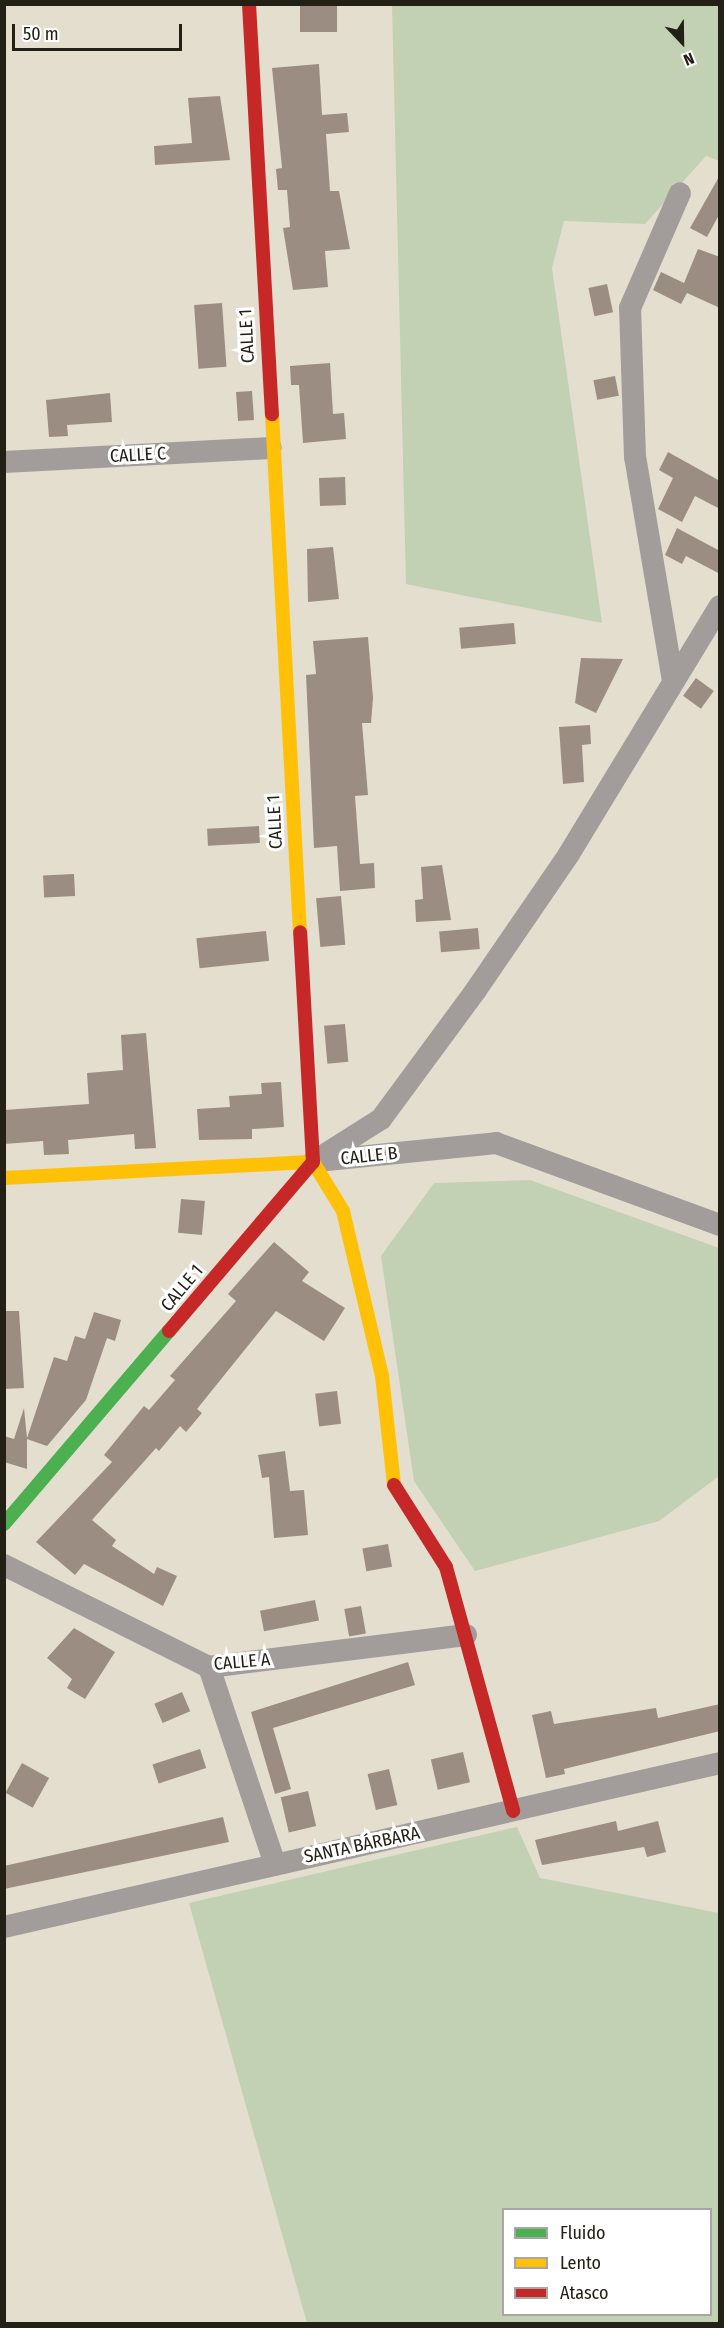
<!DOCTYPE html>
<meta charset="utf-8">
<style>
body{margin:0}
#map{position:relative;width:724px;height:2328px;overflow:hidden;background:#e3dece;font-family:"Fira Sans Condensed",sans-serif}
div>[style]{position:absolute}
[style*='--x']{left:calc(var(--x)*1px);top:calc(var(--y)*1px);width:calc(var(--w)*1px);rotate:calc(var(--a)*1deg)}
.green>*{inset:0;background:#c2d1b4}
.building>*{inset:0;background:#9c8d82;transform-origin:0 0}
.street>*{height:22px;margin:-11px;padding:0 11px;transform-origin:11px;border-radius:11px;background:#a29d9a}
.fast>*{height:14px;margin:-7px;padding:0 7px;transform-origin:7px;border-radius:7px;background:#4caf50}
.slow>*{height:14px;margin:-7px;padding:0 7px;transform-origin:7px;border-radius:7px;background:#ffc107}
.jam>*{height:14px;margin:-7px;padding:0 7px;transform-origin:7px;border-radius:7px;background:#c62828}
span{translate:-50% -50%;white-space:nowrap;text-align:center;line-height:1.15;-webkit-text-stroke:6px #fff;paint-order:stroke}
.street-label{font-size:18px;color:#232016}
.frame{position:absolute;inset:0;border:6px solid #232016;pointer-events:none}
.legend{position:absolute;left:502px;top:2208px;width:210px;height:108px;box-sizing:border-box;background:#fff;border:2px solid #a7a6a2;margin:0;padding:8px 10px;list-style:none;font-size:18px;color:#232016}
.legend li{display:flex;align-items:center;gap:12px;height:30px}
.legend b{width:30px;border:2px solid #a7a6a2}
.north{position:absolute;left:652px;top:12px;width:60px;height:60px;-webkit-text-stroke:4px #fff;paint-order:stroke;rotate:158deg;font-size:16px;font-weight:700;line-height:24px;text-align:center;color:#232016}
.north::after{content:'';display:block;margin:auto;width:21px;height:27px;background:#232016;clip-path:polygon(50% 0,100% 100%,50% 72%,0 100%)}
.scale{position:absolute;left:12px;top:24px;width:170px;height:27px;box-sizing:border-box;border:3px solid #232016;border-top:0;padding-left:8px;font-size:18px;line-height:21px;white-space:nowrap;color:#232016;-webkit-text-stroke:4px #fff;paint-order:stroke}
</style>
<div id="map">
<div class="green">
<i style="clip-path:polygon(392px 5px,719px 5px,719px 161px,706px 156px,645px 224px,564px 221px,552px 268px,602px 623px,406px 584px)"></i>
<i style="clip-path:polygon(530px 1180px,719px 1248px,719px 1476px,659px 1521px,475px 1571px,414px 1481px,381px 1256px,434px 1183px)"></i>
<i style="clip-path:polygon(evenodd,517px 1827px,540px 1878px,719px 1913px,719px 2323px,307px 2323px,189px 1903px,517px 1827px,504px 2210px,710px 2210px,710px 2314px,504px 2314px,504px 2210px)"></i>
</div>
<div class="building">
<i style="left:300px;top:4px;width:37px;height:28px"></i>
<i style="clip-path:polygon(319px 64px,322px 115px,347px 113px,349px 132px,326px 134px,330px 191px,339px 191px,350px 249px,325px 251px,328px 287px,293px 290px,283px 228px,290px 227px,287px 190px,278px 190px,276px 169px,282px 168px,272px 68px)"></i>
<i style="clip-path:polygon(220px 96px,230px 160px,155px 165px,154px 146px,192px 143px,188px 98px)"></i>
<i style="clip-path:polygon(720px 175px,720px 213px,707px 237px,690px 228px)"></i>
<i style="clip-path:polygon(698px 249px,720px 257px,720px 308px,687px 293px,681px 304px,653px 290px,661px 272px,684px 283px)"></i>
<i style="left:607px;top:284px;width:29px;height:19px;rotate:78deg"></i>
<i style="left:222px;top:303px;width:64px;height:28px;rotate:86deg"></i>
<i style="clip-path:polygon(330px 363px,333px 414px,344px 413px,346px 439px,303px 443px,299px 385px,291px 385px,290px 366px)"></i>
<i style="left:615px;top:376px;width:20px;height:22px;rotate:79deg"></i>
<i style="left:252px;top:391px;width:29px;height:16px;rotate:86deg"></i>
<i style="clip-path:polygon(110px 393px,112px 422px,67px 425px,68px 436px,49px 437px,46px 400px)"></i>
<i style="clip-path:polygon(668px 452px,720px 481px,720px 509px,695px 496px,682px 522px,658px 509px,673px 478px,659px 470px)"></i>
<i style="left:345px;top:477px;width:28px;height:26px;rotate:88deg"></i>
<i style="clip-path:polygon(677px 528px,720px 551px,720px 574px,686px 556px,682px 564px,665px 555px)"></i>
<i style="clip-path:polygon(333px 547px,339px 599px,308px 602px,307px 549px)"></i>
<i style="left:514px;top:623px;width:21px;height:55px;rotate:85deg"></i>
<i style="clip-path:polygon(368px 637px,373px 698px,371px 723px,362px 723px,368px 795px,355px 796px,360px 864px,374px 863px,375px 888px,340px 891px,337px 846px,314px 848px,306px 675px,316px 674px,313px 641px)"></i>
<i style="clip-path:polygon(581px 658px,623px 659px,596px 713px,575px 703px)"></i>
<i style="left:696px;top:678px;width:22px;height:22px;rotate:36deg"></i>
<i style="clip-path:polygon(590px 725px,591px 744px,582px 745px,584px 782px,563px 784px,559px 727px)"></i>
<i style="left:259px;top:826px;width:17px;height:52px;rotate:87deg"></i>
<i style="clip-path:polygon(442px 865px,451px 920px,416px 922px,415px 900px,423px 899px,421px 867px)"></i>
<i style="left:74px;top:874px;width:22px;height:31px;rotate:87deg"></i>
<i style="left:341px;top:896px;width:49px;height:25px;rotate:85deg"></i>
<i style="left:478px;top:928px;width:21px;height:39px;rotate:85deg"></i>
<i style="left:266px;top:931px;width:30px;height:70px;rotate:84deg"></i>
<i style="left:345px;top:1024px;width:38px;height:21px;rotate:85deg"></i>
<i style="clip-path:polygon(146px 1033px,156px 1148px,135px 1149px,134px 1134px,68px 1140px,69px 1154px,44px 1155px,43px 1141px,4px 1144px,4px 1110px,89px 1104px,87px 1073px,123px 1070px,121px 1035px)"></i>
<i style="clip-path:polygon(281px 1082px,284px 1127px,252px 1129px,252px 1139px,199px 1140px,197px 1109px,230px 1107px,229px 1096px,262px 1094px,261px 1083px)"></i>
<i style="left:181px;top:1199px;width:24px;height:34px;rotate:5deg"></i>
<i style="clip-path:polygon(274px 1242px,309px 1272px,302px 1281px,345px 1308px,324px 1341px,276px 1311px,197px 1409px,202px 1413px,186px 1432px,180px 1426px,159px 1451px,156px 1448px,92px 1520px,116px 1540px,112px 1546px,154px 1574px,157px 1567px,177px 1576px,163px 1606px,84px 1564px,75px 1575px,36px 1542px,112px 1462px,104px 1455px,144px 1406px,149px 1410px,175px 1380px,170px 1376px,236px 1301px,228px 1294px)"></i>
<i style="clip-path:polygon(4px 1311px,19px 1311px,24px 1388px,4px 1389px)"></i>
<i style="clip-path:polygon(94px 1312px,121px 1320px,115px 1341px,107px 1338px,86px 1400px,47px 1446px,27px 1439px,27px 1469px,4px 1462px,4px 1436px,14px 1439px,24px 1408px,27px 1438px,54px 1357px,67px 1361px,75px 1336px,85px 1339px)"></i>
<i style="left:337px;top:1391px;width:33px;height:22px;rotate:83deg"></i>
<i style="clip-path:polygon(285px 1451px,290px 1491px,304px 1490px,308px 1535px,274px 1538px,269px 1477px,262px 1478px,258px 1455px)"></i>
<i style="left:388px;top:1544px;width:23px;height:26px;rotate:80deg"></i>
<i style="left:315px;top:1600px;width:21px;height:56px;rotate:79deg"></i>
<i style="left:361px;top:1606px;width:28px;height:17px;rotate:80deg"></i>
<i style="clip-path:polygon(74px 1628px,115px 1652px,85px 1699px,67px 1688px,72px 1679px,47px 1658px)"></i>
<i style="clip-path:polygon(408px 1662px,415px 1685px,273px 1728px,291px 1789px,275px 1794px,251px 1712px)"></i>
<i style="left:182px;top:1692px;width:21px;height:30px;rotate:67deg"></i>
<i style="clip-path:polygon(720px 1704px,720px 1731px,564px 1769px,565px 1774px,546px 1778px,532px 1715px,551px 1711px,554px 1724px,656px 1708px,658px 1718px)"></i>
<i style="left:200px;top:1749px;width:20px;height:50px;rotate:72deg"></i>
<i style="left:463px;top:1752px;width:31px;height:33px;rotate:77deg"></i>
<i style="left:22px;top:1763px;width:31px;height:34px;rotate:29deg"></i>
<i style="left:389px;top:1769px;width:37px;height:22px;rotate:77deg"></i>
<i style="left:308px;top:1791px;width:36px;height:28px;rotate:77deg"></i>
<i style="clip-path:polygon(223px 1817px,229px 1842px,4px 1889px,4px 1866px)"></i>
<i style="clip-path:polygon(616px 1821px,618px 1831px,658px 1821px,666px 1852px,647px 1857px,644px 1847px,542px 1865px,535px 1840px)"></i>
</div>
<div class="street">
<i style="--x:4;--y:462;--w:267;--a:-3"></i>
<i style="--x:673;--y:681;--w:227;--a:-99.6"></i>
<i style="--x:635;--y:457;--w:149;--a:-91.9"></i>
<i style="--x:630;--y:308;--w:125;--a:-66.5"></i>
<i style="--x:317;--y:1161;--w:180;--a:-5.7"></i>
<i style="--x:496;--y:1143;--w:239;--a:20.1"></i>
<i style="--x:313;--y:1162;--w:80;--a:-32.3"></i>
<i style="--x:381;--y:1119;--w:160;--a:-53.6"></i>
<i style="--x:476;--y:990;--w:165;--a:-55.6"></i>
<i style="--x:569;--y:854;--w:290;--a:-58.7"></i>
<i style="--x:4;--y:1565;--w:229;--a:26.5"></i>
<i style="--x:209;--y:1667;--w:259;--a:-7.1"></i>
<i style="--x:209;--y:1667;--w:208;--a:71.5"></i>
<i style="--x:4;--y:1927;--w:735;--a:-12.9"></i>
</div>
<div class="fast">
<i style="--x:4;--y:1524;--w:254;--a:-49.5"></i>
</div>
<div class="slow">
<i style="--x:272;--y:414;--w:519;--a:86.91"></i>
<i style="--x:313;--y:1162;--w:57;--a:58.5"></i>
<i style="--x:343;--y:1211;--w:170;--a:76.7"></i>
<i style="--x:382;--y:1376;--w:110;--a:83.7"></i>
<i style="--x:4;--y:1178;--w:309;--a:-3"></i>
</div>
<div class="jam">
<i style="--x:249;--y:4;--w:411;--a:86.8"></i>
<i style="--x:169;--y:1331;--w:222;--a:-49.6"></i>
<i style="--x:313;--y:1162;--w:230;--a:-93.2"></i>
<i style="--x:394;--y:1485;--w:97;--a:57.6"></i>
<i style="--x:446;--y:1567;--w:253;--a:74.6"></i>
</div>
<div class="street-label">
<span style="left:247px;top:336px;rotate:-93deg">CALLE 1</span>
<span style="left:138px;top:455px;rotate:-3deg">CALLE C</span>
<span style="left:275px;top:822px;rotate:-93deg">CALLE 1</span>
<span style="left:369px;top:1156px;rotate:-6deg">CALLE B</span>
<span style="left:182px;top:1288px;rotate:-50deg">CALLE 1</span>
<span style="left:242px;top:1662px;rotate:-5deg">CALLE A</span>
<span style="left:362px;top:1845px;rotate:-12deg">SANTA BÁRBARA</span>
</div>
<div class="frame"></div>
<ul class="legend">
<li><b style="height:8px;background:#4caf50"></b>Fluido</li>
<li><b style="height:8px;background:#ffc107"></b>Lento</li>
<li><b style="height:8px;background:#c62828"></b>Atasco</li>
</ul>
<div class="north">N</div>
<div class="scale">50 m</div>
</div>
